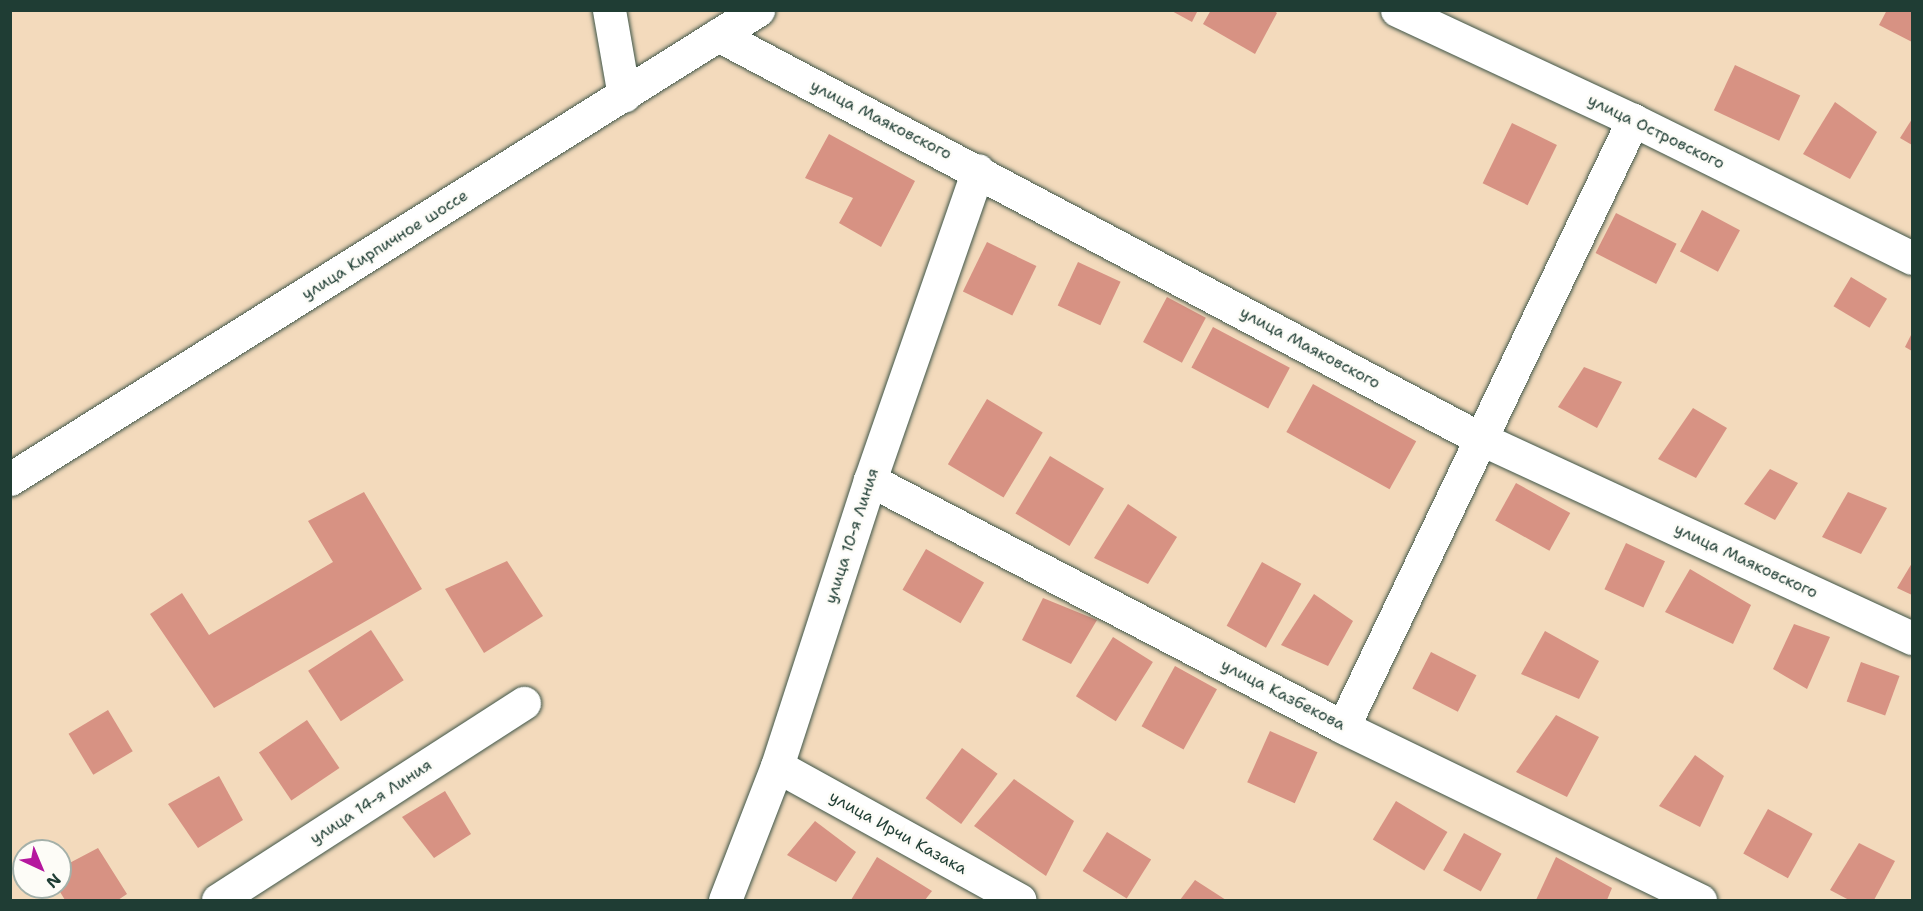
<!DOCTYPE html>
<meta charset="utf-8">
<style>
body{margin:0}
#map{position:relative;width:1923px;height:911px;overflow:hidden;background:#f3dabc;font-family:"Shantell Sans",sans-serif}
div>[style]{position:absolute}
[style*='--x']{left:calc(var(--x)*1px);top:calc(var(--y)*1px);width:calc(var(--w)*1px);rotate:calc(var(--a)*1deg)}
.building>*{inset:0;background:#d79283;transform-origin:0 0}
.roads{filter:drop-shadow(0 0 2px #3f5548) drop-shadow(0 0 2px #3f5548)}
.minor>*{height:33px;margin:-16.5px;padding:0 16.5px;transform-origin:16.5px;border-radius:16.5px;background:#fff}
span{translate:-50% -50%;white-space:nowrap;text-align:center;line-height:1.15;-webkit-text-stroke:5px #fdfcf7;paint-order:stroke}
.street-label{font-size:16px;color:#1f3d34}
.frame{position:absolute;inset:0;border:12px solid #1f3d34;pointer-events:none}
.north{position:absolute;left:12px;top:839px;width:60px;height:60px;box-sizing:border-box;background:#fdfcf7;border:2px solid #a4b0a9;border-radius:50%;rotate:136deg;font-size:16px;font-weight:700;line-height:24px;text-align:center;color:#1f3d34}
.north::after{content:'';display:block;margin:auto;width:21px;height:27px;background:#b5179e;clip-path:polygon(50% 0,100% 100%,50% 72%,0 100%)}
</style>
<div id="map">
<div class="building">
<i style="clip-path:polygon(1170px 10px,1198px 10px,1192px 22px)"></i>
<i style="clip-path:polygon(1211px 10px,1273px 10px,1277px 13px,1255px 54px,1203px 24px)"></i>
<i style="clip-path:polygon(1887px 10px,1912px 10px,1912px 42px,1879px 25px)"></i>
<i style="left:1735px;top:65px;width:72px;height:50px;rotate:25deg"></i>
<i style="clip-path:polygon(1835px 102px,1877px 132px,1850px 179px,1803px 154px)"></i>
<i style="clip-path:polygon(1912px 119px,1912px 145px,1900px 138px)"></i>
<i style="left:1512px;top:123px;width:50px;height:67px;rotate:26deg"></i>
<i style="clip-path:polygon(829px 134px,915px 181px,881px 247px,839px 223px,853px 198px,805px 178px)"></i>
<i style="left:1702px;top:210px;width:43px;height:47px;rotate:28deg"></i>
<i style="left:1616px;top:213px;width:68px;height:45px;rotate:27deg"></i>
<i style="left:987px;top:242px;width:55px;height:55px;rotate:26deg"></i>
<i style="left:1078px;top:262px;width:47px;height:48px;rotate:25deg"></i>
<i style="left:1851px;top:277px;width:42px;height:34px;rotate:31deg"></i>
<i style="left:1167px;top:297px;width:44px;height:51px;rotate:28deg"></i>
<i style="left:1213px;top:327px;width:87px;height:46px;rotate:28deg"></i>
<i style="clip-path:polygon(1912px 333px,1912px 351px,1905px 347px)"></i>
<i style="clip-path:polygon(1584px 367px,1622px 382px,1597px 428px,1558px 407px)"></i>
<i style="left:1313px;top:384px;width:118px;height:55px;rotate:29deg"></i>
<i style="left:987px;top:399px;width:65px;height:76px;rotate:31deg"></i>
<i style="clip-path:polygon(1693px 408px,1727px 428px,1696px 478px,1658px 459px)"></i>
<i style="left:1050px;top:456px;width:63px;height:67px;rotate:31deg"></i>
<i style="clip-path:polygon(1770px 469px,1798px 483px,1775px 520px,1744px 504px)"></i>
<i style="left:1516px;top:483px;width:62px;height:43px;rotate:29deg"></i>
<i style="clip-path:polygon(364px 492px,422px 589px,214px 708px,150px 614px,182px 593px,209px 635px,333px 562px,308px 521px)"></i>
<i style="clip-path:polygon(1848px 492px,1887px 508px,1861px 554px,1822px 537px)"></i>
<i style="clip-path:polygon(1128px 504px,1177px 537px,1148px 584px,1094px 558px)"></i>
<i style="left:1626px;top:543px;width:43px;height:51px;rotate:25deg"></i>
<i style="left:926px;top:549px;width:67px;height:47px;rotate:30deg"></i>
<i style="clip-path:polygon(507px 561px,543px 616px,484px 653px,445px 589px)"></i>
<i style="left:1262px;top:562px;width:45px;height:73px;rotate:29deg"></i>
<i style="clip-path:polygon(1912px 563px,1912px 595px,1897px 588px)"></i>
<i style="clip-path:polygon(1690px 569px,1751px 605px,1733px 644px,1665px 612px)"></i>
<i style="clip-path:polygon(1314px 594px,1353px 621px,1328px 666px,1281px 645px)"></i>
<i style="clip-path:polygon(1043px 598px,1097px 620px,1071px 664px,1022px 640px)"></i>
<i style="clip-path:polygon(1794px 624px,1830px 637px,1807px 689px,1773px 669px)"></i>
<i style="left:371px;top:630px;width:60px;height:75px;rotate:57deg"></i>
<i style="clip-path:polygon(1545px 631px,1599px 661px,1579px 699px,1521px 674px)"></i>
<i style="left:1113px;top:637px;width:47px;height:70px;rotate:32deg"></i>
<i style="left:1431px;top:652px;width:51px;height:41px;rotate:27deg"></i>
<i style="left:1861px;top:662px;width:41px;height:42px;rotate:20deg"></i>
<i style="left:1175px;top:666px;width:48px;height:69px;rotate:29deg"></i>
<i style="left:108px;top:710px;width:48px;height:46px;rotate:59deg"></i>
<i style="clip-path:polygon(1556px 715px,1599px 737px,1567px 797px,1516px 772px)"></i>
<i style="left:307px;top:720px;width:58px;height:58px;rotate:56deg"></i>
<i style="left:1270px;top:731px;width:52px;height:56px;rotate:24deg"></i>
<i style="left:962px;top:748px;width:44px;height:62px;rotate:36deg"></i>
<i style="clip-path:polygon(1695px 755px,1724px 776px,1700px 827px,1659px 806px)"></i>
<i style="clip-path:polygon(219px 776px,243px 820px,198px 848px,168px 804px)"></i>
<i style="clip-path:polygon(1014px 779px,1074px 821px,1046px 876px,974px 826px)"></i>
<i style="clip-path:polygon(445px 791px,471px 834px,434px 858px,402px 817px)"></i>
<i style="left:1396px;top:801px;width:60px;height:45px;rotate:31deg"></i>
<i style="left:1768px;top:809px;width:51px;height:51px;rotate:29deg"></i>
<i style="clip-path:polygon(815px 821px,856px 852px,836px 882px,787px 855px)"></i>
<i style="left:1107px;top:832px;width:52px;height:46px;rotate:32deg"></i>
<i style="left:1464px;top:833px;width:43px;height:43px;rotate:29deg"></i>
<i style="clip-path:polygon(1859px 843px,1895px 861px,1874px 900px,1849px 900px,1830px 890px)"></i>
<i style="clip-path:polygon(98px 848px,127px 894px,118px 900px,65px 900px,57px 887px,60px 887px,60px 868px)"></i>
<i style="clip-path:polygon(877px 857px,932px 891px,925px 900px,851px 900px)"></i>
<i style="clip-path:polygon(1556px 857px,1612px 888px,1607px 900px,1536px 900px)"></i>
<i style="clip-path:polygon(1195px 880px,1226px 900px,1180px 900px)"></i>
</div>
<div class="roads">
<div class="minor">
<i style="--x:609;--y:10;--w:87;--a:80.1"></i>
<i style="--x:1397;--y:10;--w:260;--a:25"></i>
<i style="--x:1633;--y:120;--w:311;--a:26.3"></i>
<i style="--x:718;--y:35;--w:861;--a:27.9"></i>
<i style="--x:1479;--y:438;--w:477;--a:24.8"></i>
<i style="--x:10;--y:479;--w:883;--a:-32.09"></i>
<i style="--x:870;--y:480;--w:534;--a:27.57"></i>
<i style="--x:1343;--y:727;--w:397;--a:25.9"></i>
<i style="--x:1343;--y:727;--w:673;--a:-64.46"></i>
<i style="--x:777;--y:766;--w:277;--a:28.9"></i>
<i style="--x:218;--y:900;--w:364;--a:-32.8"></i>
<i style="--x:725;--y:900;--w:144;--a:-68.8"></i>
<i style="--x:777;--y:766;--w:301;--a:-72"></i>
<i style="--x:870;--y:480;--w:328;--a:-70.8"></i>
</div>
</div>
<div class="street-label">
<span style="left:881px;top:120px;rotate:27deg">улица Маяковского</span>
<span style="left:1656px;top:132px;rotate:26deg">улица Островского</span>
<span style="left:385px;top:245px;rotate:-32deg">улица Кирпичное шоссе</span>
<span style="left:1310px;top:348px;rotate:28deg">улица Маяковского</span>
<span style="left:852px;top:536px;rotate:-72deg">улица 10-я Линия</span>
<span style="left:1746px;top:561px;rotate:25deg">улица Маяковского</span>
<span style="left:1283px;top:695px;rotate:27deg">улица Казбекова</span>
<span style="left:371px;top:802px;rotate:-33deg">улица 14-я Линия</span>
<span style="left:898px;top:833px;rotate:29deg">улица Ирчи Казака</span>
</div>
<div class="frame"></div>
<div class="north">N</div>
</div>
